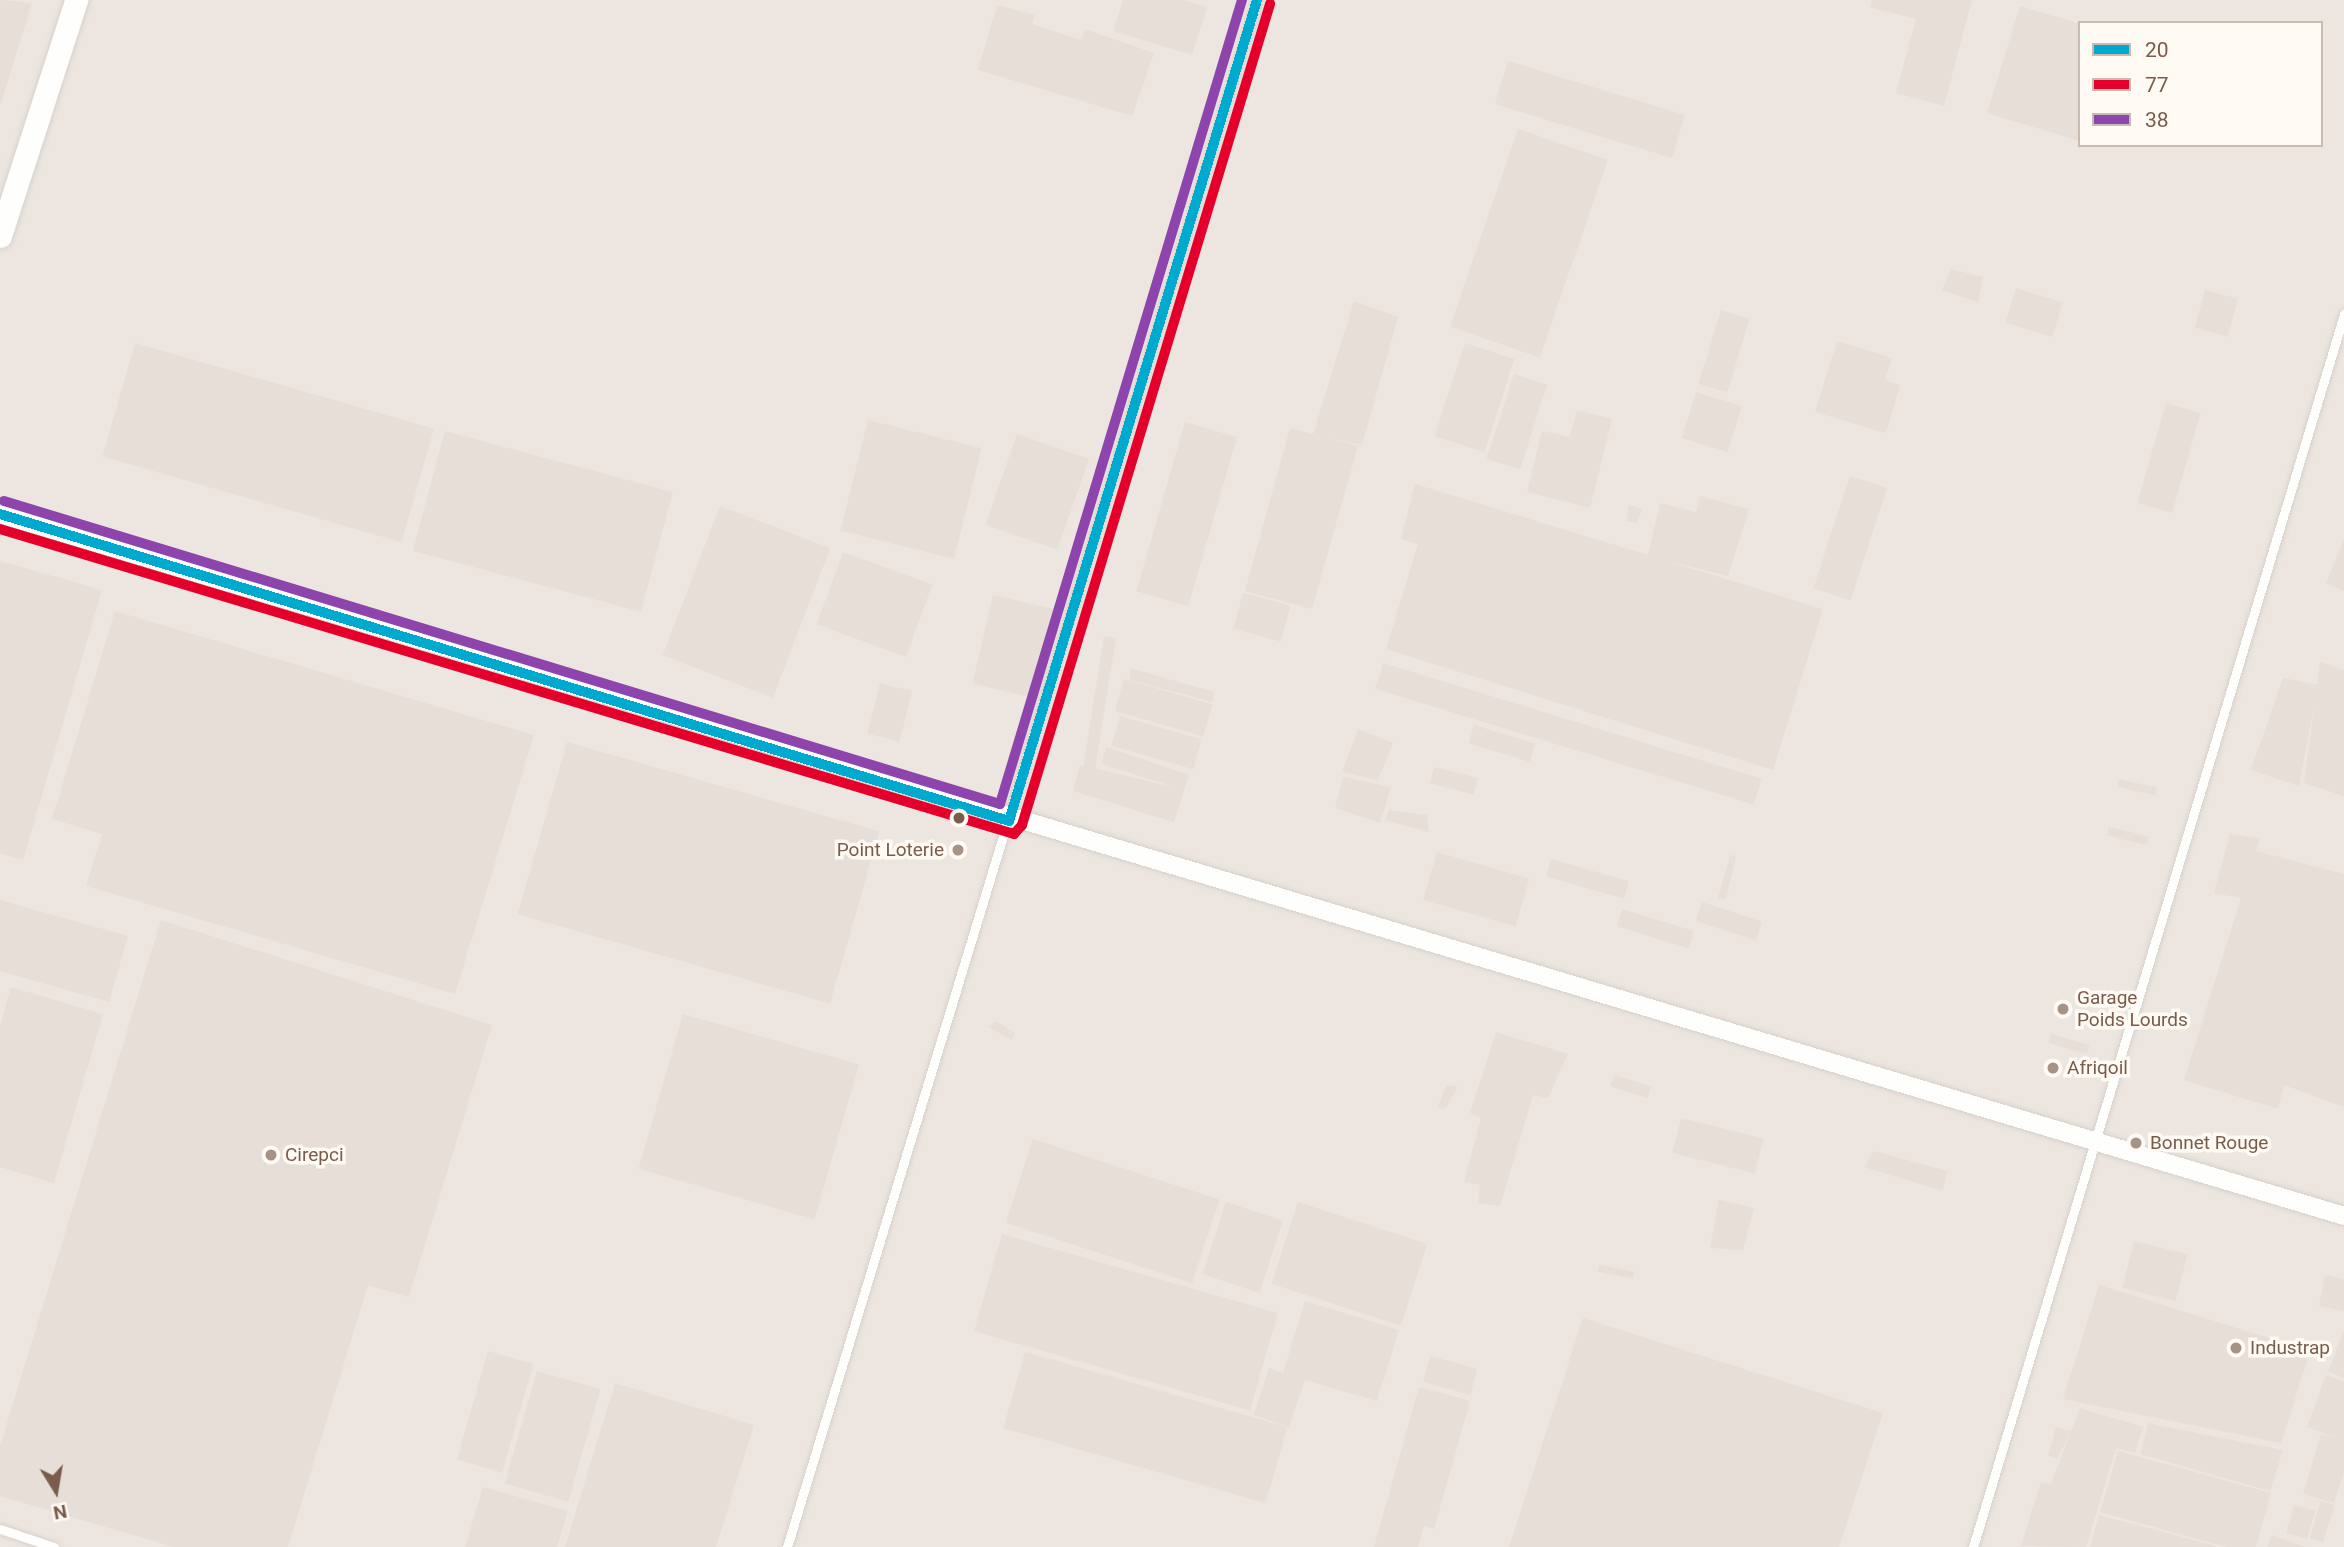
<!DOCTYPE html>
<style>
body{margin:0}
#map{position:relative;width:2344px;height:1547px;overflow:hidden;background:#f9f5f0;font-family:Roboto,sans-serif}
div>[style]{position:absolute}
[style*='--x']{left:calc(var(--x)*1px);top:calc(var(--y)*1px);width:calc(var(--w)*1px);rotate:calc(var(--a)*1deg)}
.industrial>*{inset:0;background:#ede5e0}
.building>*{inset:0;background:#e6ded7;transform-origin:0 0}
.roads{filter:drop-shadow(0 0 2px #d7d1cb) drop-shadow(0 0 2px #d7d1cb)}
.service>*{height:9px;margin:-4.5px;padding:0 4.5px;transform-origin:4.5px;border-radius:4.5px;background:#fefefd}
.minor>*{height:18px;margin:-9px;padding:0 9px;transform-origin:9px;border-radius:9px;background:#fefefd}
.tertiary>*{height:23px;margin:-11.5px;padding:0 11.5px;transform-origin:11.5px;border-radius:11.5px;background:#fefefd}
.bus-1>*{height:10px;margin:-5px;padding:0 5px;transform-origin:5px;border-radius:5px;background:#00a9ce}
.bus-2>*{height:10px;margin:-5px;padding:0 5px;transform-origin:5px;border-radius:5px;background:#e4002b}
.bus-3>*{height:10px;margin:-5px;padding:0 5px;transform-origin:5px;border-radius:5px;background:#8e44ad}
.dots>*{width:19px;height:19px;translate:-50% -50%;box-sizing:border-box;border:4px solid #fffaf3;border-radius:50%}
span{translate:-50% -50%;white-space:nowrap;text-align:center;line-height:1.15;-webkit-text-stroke:7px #fffaf3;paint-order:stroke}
.poi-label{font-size:19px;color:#7a5c4d}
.right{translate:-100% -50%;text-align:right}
.left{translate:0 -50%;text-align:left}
.legend{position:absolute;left:2078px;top:21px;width:245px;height:126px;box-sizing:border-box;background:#fffaf3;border:2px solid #cabbb1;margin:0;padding:9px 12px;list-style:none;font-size:21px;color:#7a5c4d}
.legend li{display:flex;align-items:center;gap:14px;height:35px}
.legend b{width:35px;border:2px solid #cabbb1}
.north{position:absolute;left:21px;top:1456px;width:70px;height:70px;-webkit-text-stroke:5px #fffaf3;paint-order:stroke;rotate:169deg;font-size:19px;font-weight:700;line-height:28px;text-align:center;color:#7a5c4d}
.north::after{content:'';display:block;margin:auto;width:24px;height:32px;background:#7a5c4d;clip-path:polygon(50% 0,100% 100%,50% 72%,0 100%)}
</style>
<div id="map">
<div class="industrial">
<i style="clip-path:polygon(evenodd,0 0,2344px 0,2344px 1547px,0 1547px,0 0,2080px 23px,2321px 23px,2321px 145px,2080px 145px,2080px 23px)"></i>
</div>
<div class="building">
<i style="clip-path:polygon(0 0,32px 3px,1px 103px,0 102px)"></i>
<i style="clip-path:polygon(1123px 0,1183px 0,1207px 7px,1192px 55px,1113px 31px)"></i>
<i style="clip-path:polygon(1872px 0,1972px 0,1944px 106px,1896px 93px,1916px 19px,1870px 7px)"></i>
<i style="clip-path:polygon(997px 5px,1035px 15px,1032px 24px,1080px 40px,1085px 29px,1154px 53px,1132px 116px,978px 70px)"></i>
<i style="clip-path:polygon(2020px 6px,2080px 24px,2080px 141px,1987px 113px)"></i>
<i style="left:1508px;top:61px;width:185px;height:45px;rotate:17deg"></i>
<i style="left:1518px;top:129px;width:95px;height:209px;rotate:19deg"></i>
<i style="clip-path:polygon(1951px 269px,1983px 277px,1978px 302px,1942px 290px)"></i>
<i style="left:2016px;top:288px;width:49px;height:36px;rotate:17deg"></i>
<i style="left:2205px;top:290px;width:34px;height:39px;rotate:15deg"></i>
<i style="clip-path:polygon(1354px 301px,1398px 317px,1362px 445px,1327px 437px,1358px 446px,1312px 609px,1245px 591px,1290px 428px,1313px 434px)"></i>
<i style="left:1721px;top:310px;width:30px;height:77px;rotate:17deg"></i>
<i style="clip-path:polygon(1837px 341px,1892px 358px,1885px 380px,1900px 385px,1886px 433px,1815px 412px)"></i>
<i style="left:135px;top:343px;width:311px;height:118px;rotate:16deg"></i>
<i style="left:1465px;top:343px;width:52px;height:98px;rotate:18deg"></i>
<i style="left:1514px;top:374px;width:35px;height:89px;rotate:18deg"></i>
<i style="left:1696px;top:392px;width:48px;height:48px;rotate:17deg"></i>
<i style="left:2166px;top:403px;width:36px;height:104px;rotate:16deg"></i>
<i style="clip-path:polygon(1577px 410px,1612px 419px,1590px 508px,1527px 492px,1542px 431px,1570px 437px)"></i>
<i style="left:868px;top:420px;width:117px;height:114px;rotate:14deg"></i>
<i style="left:1185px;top:422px;width:54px;height:176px;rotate:16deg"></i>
<i style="left:445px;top:431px;width:236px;height:124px;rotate:15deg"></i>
<i style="left:1017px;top:434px;width:76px;height:96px;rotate:19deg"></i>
<i style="left:1850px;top:476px;width:39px;height:118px;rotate:18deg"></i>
<i style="clip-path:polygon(1415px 484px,1648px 555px,1660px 503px,1696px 512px,1700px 496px,1749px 509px,1728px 576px,1667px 561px,1823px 609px,1773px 770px,1386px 649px,1418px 544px,1401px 539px)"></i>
<i style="clip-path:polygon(1629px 505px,1642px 509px,1637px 523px,1626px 521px)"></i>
<i style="left:720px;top:506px;width:118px;height:160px;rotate:21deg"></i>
<i style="clip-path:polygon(2344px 540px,2344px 591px,2326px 583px)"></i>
<i style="left:843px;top:552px;width:95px;height:77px;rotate:20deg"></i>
<i style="clip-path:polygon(0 561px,102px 590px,23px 860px,0 853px)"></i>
<i style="left:1243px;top:593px;width:49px;height:37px;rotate:15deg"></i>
<i style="left:993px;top:595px;width:68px;height:91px;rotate:13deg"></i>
<i style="clip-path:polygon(115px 611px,534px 735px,455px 994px,86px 886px,102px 834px,52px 819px)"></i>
<i style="left:1104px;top:636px;width:12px;height:143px;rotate:9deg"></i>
<i style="clip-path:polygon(2320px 662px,2344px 670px,2344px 796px,2304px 783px,2315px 701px,2299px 786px,2251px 770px,2283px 678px,2317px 685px)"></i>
<i style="left:1383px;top:663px;width:396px;height:27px;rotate:17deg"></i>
<i style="clip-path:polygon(1130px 668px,1214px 692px,1213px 702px,1130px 680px)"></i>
<i style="left:1124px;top:679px;width:92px;height:33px;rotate:16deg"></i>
<i style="left:880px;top:683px;width:33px;height:52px;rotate:14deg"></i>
<i style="left:1120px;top:716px;width:85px;height:31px;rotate:16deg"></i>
<i style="left:1474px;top:725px;width:64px;height:19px;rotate:17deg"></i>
<i style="clip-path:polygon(1358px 729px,1393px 743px,1378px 780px,1342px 772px)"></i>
<i style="left:567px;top:742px;width:325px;height:179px;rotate:16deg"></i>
<i style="clip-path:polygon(1106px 747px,1189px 775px,1174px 822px,1073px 791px,1080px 765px,1178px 788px,1102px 764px)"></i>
<i style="left:1434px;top:767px;width:45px;height:17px;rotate:14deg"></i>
<i style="clip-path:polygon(1343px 777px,1391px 787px,1380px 823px,1335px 808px)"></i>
<i style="left:2119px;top:779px;width:39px;height:8px;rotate:13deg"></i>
<i style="clip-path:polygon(1389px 810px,1427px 815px,1429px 832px,1385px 820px)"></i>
<i style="left:2109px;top:827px;width:41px;height:9px;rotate:13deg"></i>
<i style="clip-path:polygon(2230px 834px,2260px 839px,2256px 851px,2344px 874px,2344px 1107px,2284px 1085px,2278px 1109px,2184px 1080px,2241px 898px,2214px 893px)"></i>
<i style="left:1437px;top:852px;width:96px;height:50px;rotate:16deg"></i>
<i style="clip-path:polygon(1730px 855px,1736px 856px,1726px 899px,1718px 898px)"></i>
<i style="left:1551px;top:859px;width:81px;height:18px;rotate:16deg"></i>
<i style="clip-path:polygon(0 900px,128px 936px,109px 1002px,0 971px)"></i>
<i style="left:1702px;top:902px;width:63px;height:20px;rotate:18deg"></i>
<i style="left:1622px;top:909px;width:75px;height:18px;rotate:17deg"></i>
<i style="clip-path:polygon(161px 920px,492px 1025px,409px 1297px,368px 1285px,288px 1547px,174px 1547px,0 1496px,0 1446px)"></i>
<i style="clip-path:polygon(11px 987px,103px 1014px,54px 1183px,0 1167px,0 1027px)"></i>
<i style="left:683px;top:1014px;width:183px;height:161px;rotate:16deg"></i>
<i style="clip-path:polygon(996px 1021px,1015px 1033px,1012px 1040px,989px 1027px)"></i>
<i style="clip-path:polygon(1496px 1032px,1568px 1054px,1548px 1098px,1533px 1095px,1500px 1206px,1478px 1203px,1480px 1185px,1464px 1182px,1481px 1118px,1470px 1113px)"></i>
<i style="left:2051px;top:1034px;width:40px;height:9px;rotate:16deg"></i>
<i style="left:1614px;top:1075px;width:39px;height:12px;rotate:17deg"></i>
<i style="clip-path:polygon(1446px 1085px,1458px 1087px,1445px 1109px,1438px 1108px)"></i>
<i style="left:1681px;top:1118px;width:85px;height:36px;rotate:14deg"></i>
<i style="left:1033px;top:1139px;width:196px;height:88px;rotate:18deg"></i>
<i style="clip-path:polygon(1874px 1151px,1947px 1171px,1943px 1191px,1864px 1167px)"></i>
<i style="clip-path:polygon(1719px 1200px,1754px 1208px,1743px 1250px,1710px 1248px)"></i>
<i style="left:1226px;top:1202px;width:60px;height:76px;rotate:18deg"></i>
<i style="left:1298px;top:1202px;width:136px;height:86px;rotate:18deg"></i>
<i style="left:1002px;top:1234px;width:287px;height:101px;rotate:16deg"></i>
<i style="left:2134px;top:1241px;width:55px;height:48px;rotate:14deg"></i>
<i style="left:1599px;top:1265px;width:36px;height:7px;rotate:11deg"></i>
<i style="clip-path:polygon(2325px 1275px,2344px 1279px,2344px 1311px,2319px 1306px)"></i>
<i style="clip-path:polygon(2099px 1285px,2310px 1351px,2281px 1443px,2063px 1399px)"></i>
<i style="clip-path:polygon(1305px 1301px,1399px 1330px,1377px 1401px,1305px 1380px,1289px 1427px,1254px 1415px,1269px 1368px,1283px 1373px)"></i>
<i style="clip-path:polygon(1583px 1318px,1883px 1413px,1839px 1547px,1509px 1547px)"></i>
<i style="clip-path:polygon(2344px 1331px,2344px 1378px,2328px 1371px)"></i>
<i style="left:488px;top:1351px;width:47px;height:113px;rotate:16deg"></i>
<i style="left:1025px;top:1352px;width:273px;height:79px;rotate:16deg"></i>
<i style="left:1430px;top:1356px;width:49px;height:27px;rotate:15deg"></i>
<i style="left:537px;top:1371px;width:66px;height:117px;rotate:16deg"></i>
<i style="clip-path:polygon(2326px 1375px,2344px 1382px,2344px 1472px,2334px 1503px,2303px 1494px,2321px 1434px,2339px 1439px,2307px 1427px)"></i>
<i style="clip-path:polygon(615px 1383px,754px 1425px,716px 1547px,565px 1547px)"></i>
<i style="clip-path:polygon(1419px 1387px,1470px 1401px,1434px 1529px,1424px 1526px,1418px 1547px,1374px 1547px)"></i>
<i style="clip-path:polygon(2080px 1408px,2143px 1427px,2135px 1453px,2116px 1448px,2086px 1547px,2021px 1546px,2041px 1481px,2051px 1484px)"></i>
<i style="clip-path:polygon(2148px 1423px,2283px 1450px,2270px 1491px,2141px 1454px)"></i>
<i style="clip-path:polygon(2056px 1427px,2071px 1432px,2057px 1458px,2048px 1456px)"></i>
<i style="clip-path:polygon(2118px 1451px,2271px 1493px,2256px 1547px,2227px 1547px,2100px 1512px)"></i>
<i style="clip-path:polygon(483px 1487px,568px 1511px,557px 1547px,465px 1547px)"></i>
<i style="left:2321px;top:1501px;width:14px;height:39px;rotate:17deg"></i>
<i style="left:2294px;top:1505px;width:22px;height:29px;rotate:16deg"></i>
<i style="clip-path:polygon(2099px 1515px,2216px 1546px,2216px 1547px,2090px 1547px)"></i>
<i style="clip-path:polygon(2272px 1535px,2305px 1547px,2267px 1547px)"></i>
</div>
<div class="roads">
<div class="service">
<i style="--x:0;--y:1529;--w:57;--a:18.4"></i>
<i style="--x:787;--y:1547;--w:1617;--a:-73.1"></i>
<i style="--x:1973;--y:1547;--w:1288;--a:-73.25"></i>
</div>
<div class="minor">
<i style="--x:0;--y:514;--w:2447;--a:16.67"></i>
</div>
<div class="tertiary">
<i style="--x:0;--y:236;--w:248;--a:-72.1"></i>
</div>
</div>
<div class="bus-1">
<i style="--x:0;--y:514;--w:1055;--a:16.92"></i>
<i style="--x:1009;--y:821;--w:858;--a:-73.19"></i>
</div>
<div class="bus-2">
<i style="--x:0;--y:529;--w:1059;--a:16.74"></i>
<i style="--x:1014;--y:834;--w:12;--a:-48"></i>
<i style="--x:1022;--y:825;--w:858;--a:-73.19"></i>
</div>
<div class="bus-3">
<i style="--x:4;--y:501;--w:1041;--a:16.92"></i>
<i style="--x:1000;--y:804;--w:840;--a:-73.25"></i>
</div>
<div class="dots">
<i style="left:959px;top:818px;background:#7a5c4d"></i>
<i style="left:958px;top:850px;background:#a69286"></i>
<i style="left:2063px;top:1009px;background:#a69286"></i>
<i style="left:2053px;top:1068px;background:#a69286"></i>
<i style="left:2136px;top:1143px;background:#a69286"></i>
<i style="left:271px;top:1155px;background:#a69286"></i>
<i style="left:2236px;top:1348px;background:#a69286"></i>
</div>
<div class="poi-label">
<span class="right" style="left:944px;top:850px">Point Loterie</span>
<span class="left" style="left:2077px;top:1009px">Garage<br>Poids Lourds</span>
<span class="left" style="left:2067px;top:1068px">Afriqoil</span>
<span class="left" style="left:2150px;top:1143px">Bonnet Rouge</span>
<span class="left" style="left:285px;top:1155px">Cirepci</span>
<span class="left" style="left:2250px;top:1348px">Industrap</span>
</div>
<ul class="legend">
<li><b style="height:9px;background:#00a9ce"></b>20</li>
<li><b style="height:9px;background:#e4002b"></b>77</li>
<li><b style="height:9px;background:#8e44ad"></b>38</li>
</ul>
<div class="north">N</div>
</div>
